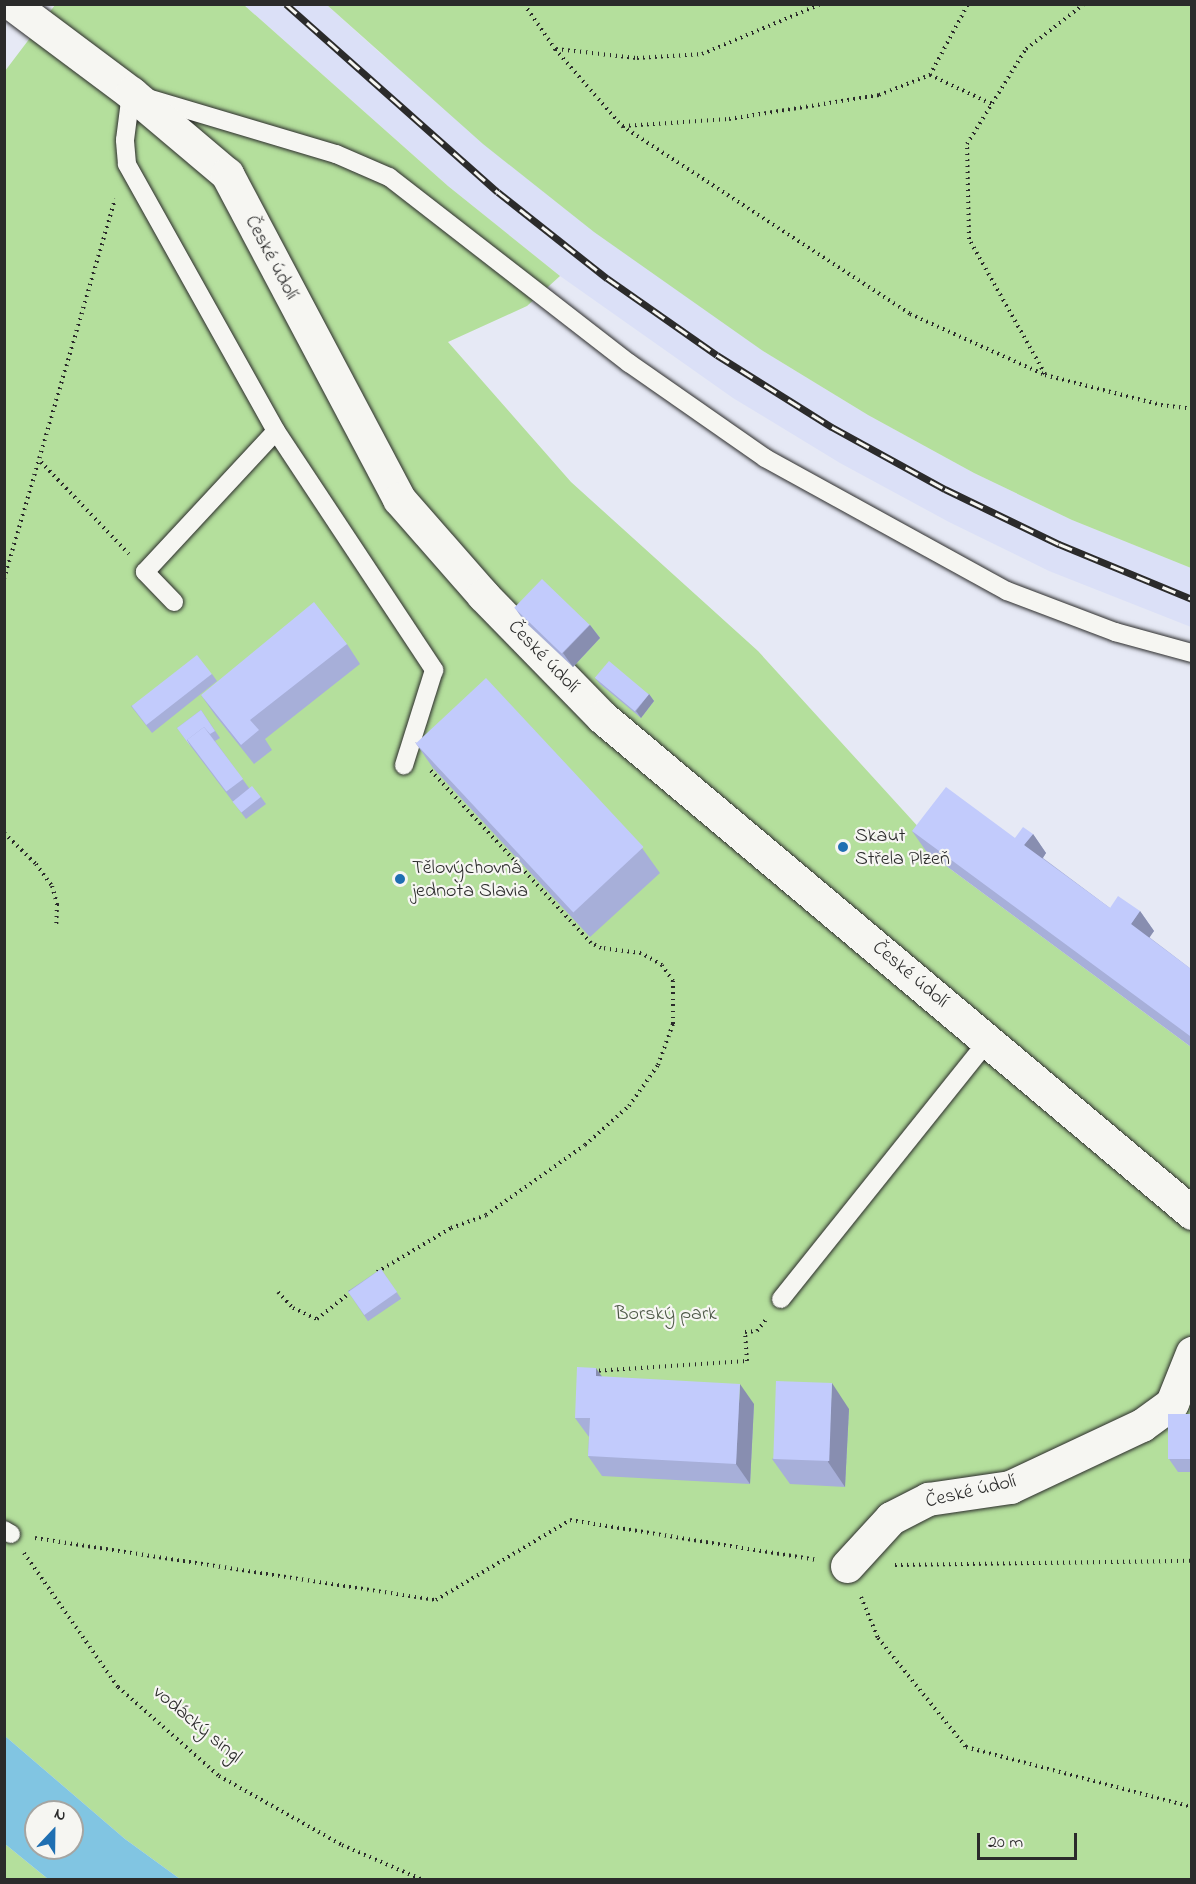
<!DOCTYPE html>
<meta charset="utf-8">
<style>
body{margin:0}
#map{position:relative;width:1196px;height:1884px;overflow:hidden;background:#e6e9f5;font-family:"Indie Flower",sans-serif}
div>[style]{position:absolute}
[style*='--x']{left:calc(var(--x)*1px);top:calc(var(--y)*1px);width:calc(var(--w)*1px);rotate:calc(var(--a)*1deg)}
.built>*{inset:0;background:#dbe0f7}
.green>*{inset:0;background:#b4df9c}
.water>*{inset:0;background:#81c5e2}
.path>*{height:4px;margin-top:-2px;transform-origin:0;background:repeating-linear-gradient(90deg,#2b2b2b 0 1.5px,transparent 0 6px)}
.roads{filter:drop-shadow(0 0 2px #2b2b2b) drop-shadow(0 0 2px #2b2b2b)}
.service>*{height:18px;margin:-9px;padding:0 9px;transform-origin:9px;border-radius:9px;background:#f6f6f2}
.minor>*{height:33px;margin:-16.5px;padding:0 16.5px;transform-origin:16.5px;border-radius:16.5px;background:#f6f6f2}
.rail>*{height:7px;margin-top:-3.5px;transform-origin:0;background:repeating-linear-gradient(90deg,#f6f6f2 0 14px,#2b2b2b 0 28px);box-sizing:border-box;border-block:2px solid #2b2b2b}
.wall>*{inset:0;background:#a7afd9;transform-origin:0 0}
.shaded-wall>*{inset:0;background:#888eb0}
.building>*{inset:0;background:#c2cbfc;transform-origin:0 0}
.dots>*{width:16px;height:16px;translate:-50% -50%;box-sizing:border-box;border:3px solid #f6f6f2;border-radius:50%}
span{translate:-50% -50%;white-space:nowrap;text-align:center;line-height:1.15;-webkit-text-stroke:4.5px #f6f6f2;paint-order:stroke}
.street-label{font-size:20px;color:#2b2b2b}
.poi-label{font-size:20px;color:#2b2b2b}
.left{translate:0 -50%;text-align:left}
.park-label{font-size:20px;color:#4d5847}
.frame{position:absolute;inset:0;border:6px solid #2b2b2b;pointer-events:none}
.north{position:absolute;left:24px;top:1800px;width:60px;height:60px;box-sizing:border-box;background:#f6f6f2;border:2px solid #a5a5a2;border-radius:50%;rotate:22deg;font-size:16px;font-weight:700;line-height:24px;text-align:center;color:#2b2b2b}
.north::after{content:'';display:block;margin:auto;width:21px;height:27px;background:#1f6fb2;clip-path:polygon(50% 0,100% 100%,50% 72%,0 100%)}
.scale{position:absolute;left:977px;top:1833px;width:100px;height:27px;box-sizing:border-box;border:3px solid #2b2b2b;border-top:0;padding-left:8px;font-size:18px;line-height:21px;white-space:nowrap;color:#2b2b2b;-webkit-text-stroke:4px #f6f6f2;paint-order:stroke}
</style>
<div id="map">
<div class="built">
<i style="clip-path:polygon(244px 5px,327px 5px,381px 54px,763px 351px,868px 415px,974px 473px,1072px 520px,1191px 568px,1191px 627px,1049px 571px,949px 522px,840px 463px,733px 398px,560px 276px,448px 186px)"></i>
</div>
<div class="green">
<i style="clip-path:polygon(55px 5px,244px 5px,448px 186px,560px 276px,527px 306px,448px 342px,571px 482px,758px 651px,932px 842px,926px 851px,1191px 1047px,1191px 1879px,180px 1879px,125px 1839px,5px 1736px,5px 71px)"></i>
<i style="clip-path:polygon(327px 5px,1191px 5px,1191px 568px,1072px 520px,974px 473px,868px 415px,763px 351px,594px 232px,483px 144px)"></i>
<i style="clip-path:polygon(5px 1844px,48px 1879px,5px 1879px)"></i>
</div>
<div class="water">
<i style="clip-path:polygon(evenodd,5px 1736px,125px 1839px,180px 1879px,48px 1879px,5px 1844px,5px 1736px,36px 1812px,72px 1812px,72px 1848px,36px 1848px,36px 1812px)"></i>
</div>
<div class="path">
<i style="--x:524;--y:4;--w:55;--a:55.4"></i>
<i style="--x:555;--y:49;--w:102;--a:49"></i>
<i style="--x:622;--y:126;--w:344;--a:33.1"></i>
<i style="--x:910;--y:314;--w:148;--a:24.3"></i>
<i style="--x:1045;--y:375;--w:120;--a:14.5"></i>
<i style="--x:1161;--y:405;--w:31;--a:7"></i>
<i style="--x:556;--y:49;--w:81;--a:6.3"></i>
<i style="--x:637;--y:58;--w:65;--a:-3.5"></i>
<i style="--x:702;--y:54;--w:129;--a:-22.8"></i>
<i style="--x:930;--y:75;--w:68;--a:25.1"></i>
<i style="--x:623;--y:126;--w:106;--a:-3.8"></i>
<i style="--x:729;--y:119;--w:152;--a:-9.1"></i>
<i style="--x:879;--y:95;--w:55;--a:-21.4"></i>
<i style="--x:930;--y:75;--w:81;--a:-61.8"></i>
<i style="--x:1045;--y:374;--w:155;--a:-119.4"></i>
<i style="--x:969;--y:239;--w:95;--a:-91.2"></i>
<i style="--x:967;--y:144;--w:112;--a:-58.2"></i>
<i style="--x:1026;--y:49;--w:73;--a:-37.8"></i>
<i style="--x:41;--y:462;--w:127;--a:46.3"></i>
<i style="--x:4;--y:579;--w:396;--a:-73.7"></i>
<i style="--x:4;--y:833;--w:45;--a:44.1"></i>
<i style="--x:36;--y:864;--w:27;--a:54"></i>
<i style="--x:52;--y:886;--w:19;--a:74"></i>
<i style="--x:57;--y:904;--w:24;--a:92"></i>
<i style="--x:377;--y:1272;--w:86;--a:-30.7"></i>
<i style="--x:451;--y:1228;--w:37;--a:-20"></i>
<i style="--x:486;--y:1215;--w:121;--a:-35.3"></i>
<i style="--x:585;--y:1145;--w:59;--a:-41.6"></i>
<i style="--x:629;--y:1106;--w:50;--a:-54.7"></i>
<i style="--x:658;--y:1065;--w:44;--a:-69.9"></i>
<i style="--x:673;--y:1024;--w:43;--a:-90"></i>
<i style="--x:673;--y:981;--w:19;--a:-125"></i>
<i style="--x:662;--y:965;--w:24;--a:-150"></i>
<i style="--x:641;--y:953;--w:40;--a:-172.9"></i>
<i style="--x:601;--y:948;--w:11;--a:-153"></i>
<i style="--x:591;--y:943;--w:236;--a:-132.9"></i>
<i style="--x:278;--y:1292;--w:22;--a:47"></i>
<i style="--x:293;--y:1308;--w:26;--a:25"></i>
<i style="--x:317;--y:1319;--w:45;--a:-38.7"></i>
<i style="--x:593;--y:1371;--w:154;--a:-3.7"></i>
<i style="--x:747;--y:1361;--w:29;--a:-94"></i>
<i style="--x:745;--y:1332;--w:12;--a:-5"></i>
<i style="--x:757;--y:1331;--w:16;--a:-52"></i>
<i style="--x:35;--y:1538;--w:406;--a:8.8"></i>
<i style="--x:436;--y:1600;--w:156;--a:-30.8"></i>
<i style="--x:570;--y:1520;--w:249;--a:9.2"></i>
<i style="--x:24;--y:1553;--w:164;--a:55"></i>
<i style="--x:118;--y:1687;--w:135;--a:41.4"></i>
<i style="--x:219;--y:1776;--w:141;--a:29.3"></i>
<i style="--x:342;--y:1845;--w:88;--a:23.4"></i>
<i style="--x:895;--y:1565;--w:297;--a:-0.8"></i>
<i style="--x:861;--y:1597;--w:44;--a:67.5"></i>
<i style="--x:878;--y:1638;--w:140;--a:51.1"></i>
<i style="--x:966;--y:1747;--w:234;--a:14.9"></i>
</div>
<div class="roads">
<div class="service">
<i style="--x:276;--y:431;--w:287;--a:56.5"></i>
<i style="--x:434;--y:670;--w:100;--a:107.5"></i>
<i style="--x:174;--y:602;--w:42;--a:-134"></i>
<i style="--x:145;--y:572;--w:192;--a:-47.1"></i>
<i style="--x:276;--y:431;--w:306;--a:-119.2"></i>
<i style="--x:127;--y:164;--w:24;--a:-95"></i>
<i style="--x:125;--y:140;--w:47;--a:-82.7"></i>
<i style="--x:131;--y:93;--w:214;--a:16.6"></i>
<i style="--x:336;--y:154;--w:58;--a:23.5"></i>
<i style="--x:389;--y:177;--w:304;--a:37.8"></i>
<i style="--x:629;--y:363;--w:166;--a:34.9"></i>
<i style="--x:765;--y:458;--w:276;--a:28.8"></i>
<i style="--x:1007;--y:591;--w:116;--a:20.8"></i>
<i style="--x:1115;--y:632;--w:80;--a:15.3"></i>
<i style="--x:781;--y:1299;--w:331;--a:-51.3"></i>
<i style="--x:4;--y:1530;--w:8;--a:30"></i>
</div>
<div class="minor">
<i style="--x:12;--y:4;--w:149;--a:36.8"></i>
<i style="--x:131;--y:93;--w:126;--a:40.2"></i>
<i style="--x:227;--y:174;--w:368;--a:62.1"></i>
<i style="--x:399;--y:499;--w:128;--a:48.8"></i>
<i style="--x:483;--y:595;--w:170;--a:45.7"></i>
<i style="--x:602;--y:717;--w:771;--a:40.05"></i>
<i style="--x:847;--y:1566;--w:65;--a:-47.5"></i>
<i style="--x:891;--y:1518;--w:42;--a:-27.2"></i>
<i style="--x:928;--y:1499;--w:83;--a:-8.3"></i>
<i style="--x:1010;--y:1487;--w:146;--a:-25.2"></i>
<i style="--x:1142;--y:1425;--w:37;--a:-36"></i>
<i style="--x:1172;--y:1403;--w:54;--a:-68.2"></i>
</div>
</div>
<div class="rail">
<i style="--x:286;--y:4;--w:283;--a:41.6"></i>
<i style="--x:498;--y:192;--w:139;--a:38.3"></i>
<i style="--x:607;--y:278;--w:134;--a:35"></i>
<i style="--x:717;--y:355;--w:136;--a:32.1"></i>
<i style="--x:832;--y:427;--w:129;--a:28.8"></i>
<i style="--x:945;--y:489;--w:127;--a:25.8"></i>
<i style="--x:1059;--y:544;--w:144;--a:22.5"></i>
</div>
<div class="wall">
<i style="clip-path:polygon(515px 608px,590px 625px,600px 638px,573px 667px,524px 621px)"></i>
<i style="clip-path:polygon(347px 644px,360px 664px,265px 739px,272px 750px,254px 764px,215px 715px,201px 695px)"></i>
<i style="clip-path:polygon(212px 674px,217px 681px,152px 733px,131px 706px)"></i>
<i style="clip-path:polygon(595px 678px,649px 694px,654px 701px,641px 718px,600px 684px)"></i>
<i style="clip-path:polygon(201px 710px,220px 738px,215px 741px,249px 788px,261px 797px,266px 804px,246px 819px,177px 728px)"></i>
<i style="clip-path:polygon(415px 742px,642px 848px,660px 873px,590px 937px,433px 768px)"></i>
<i style="clip-path:polygon(912px 831px,1015px 838px,1033px 834px,1046px 853px,1043px 858px,1110px 908px,1140px 911px,1154px 931px,1149px 937px,1191px 969px,1191px 1047px,926px 851px)"></i>
<i style="left:381px;top:1269px;width:36px;height:40px;rotate:56deg"></i>
<i style="clip-path:polygon(602px 1377px,754px 1404px,750px 1484px,602px 1476px,588px 1456px,589px 1437px,575px 1418px)"></i>
<i style="clip-path:polygon(849px 1409px,845px 1487px,790px 1484px,772px 1459px)"></i>
<i style="clip-path:polygon(1191px 1414px,1191px 1472px,1178px 1472px,1169px 1459px)"></i>
</div>
<div class="shaded-wall">
<i style="clip-path:polygon(590px 625px,600px 638px,573px 667px,563px 653px)"></i>
<i style="clip-path:polygon(649px 694px,654px 701px,641px 718px,636px 711px)"></i>
<i style="clip-path:polygon(1033px 834px,1046px 853px,1038px 865px,1024px 845px)"></i>
<i style="clip-path:polygon(1140px 911px,1154px 931px,1145px 944px,1131px 924px)"></i>
<i style="clip-path:polygon(596px 1368px,610px 1388px,596px 1376px)"></i>
<i style="clip-path:polygon(832px 1383px,849px 1409px,845px 1487px,828px 1462px)"></i>
<i style="clip-path:polygon(740px 1384px,754px 1404px,750px 1484px,736px 1464px)"></i>
</div>
<div class="building">
<i style="left:542px;top:579px;width:66px;height:40px;rotate:44deg"></i>
<i style="clip-path:polygon(314px 602px,347px 644px,250px 720px,259px 730px,241px 745px,201px 695px)"></i>
<i style="left:197px;top:655px;width:24px;height:83px;rotate:52deg"></i>
<i style="left:609px;top:661px;width:52px;height:22px;rotate:40deg"></i>
<i style="left:486px;top:678px;width:231px;height:96px;rotate:47deg"></i>
<i style="clip-path:polygon(201px 710px,215px 731px,210px 734px,204px 727px,187px 740px,191px 747px,177px 728px)"></i>
<i style="left:204px;top:727px;width:65px;height:21px;rotate:53deg"></i>
<i style="left:252px;top:786px;width:14px;height:25px;rotate:51deg"></i>
<i style="clip-path:polygon(946px 787px,1015px 838px,1023px 827px,1033px 834px,1024px 845px,1110px 908px,1118px 896px,1140px 911px,1131px 924px,1191px 969px,1191px 1034px,1190px 1036px,912px 831px)"></i>
<i style="left:381px;top:1269px;width:28px;height:40px;rotate:55deg"></i>
<i style="clip-path:polygon(577px 1367px,596px 1368px,596px 1376px,740px 1384px,736px 1464px,588px 1456px,590px 1418px,575px 1418px)"></i>
<i style="left:776px;top:1381px;width:56px;height:78px;rotate:2deg"></i>
<i style="left:1168px;top:1414px;width:23px;height:45px"></i>
</div>
<div class="dots">
<i style="left:843px;top:847px;background:#1f6fb2"></i>
<i style="left:400px;top:879px;background:#1f6fb2"></i>
</div>
<div class="street-label">
<span style="left:271px;top:258px;rotate:62deg">České údolí</span>
<span style="left:543px;top:657px;rotate:46deg">České údolí</span>
<span style="left:910px;top:975px;rotate:40deg">České údolí</span>
<span style="left:971px;top:1492px;rotate:-13deg">České údolí</span>
<span style="left:197px;top:1725px;rotate:40deg">vodácký singl</span>
</div>
<div class="poi-label">
<span class="left" style="left:855px;top:848px">Skaut<br>Střela Plzeň</span>
<span class="left" style="left:412px;top:880px">Tělovýchovná<br>jednota Slavia</span>
</div>
<div class="park-label">
<span style="left:666px;top:1314px">Borský park</span>
</div>
<div class="frame"></div>
<div class="north">N</div>
<div class="scale">20 m</div>
</div>
